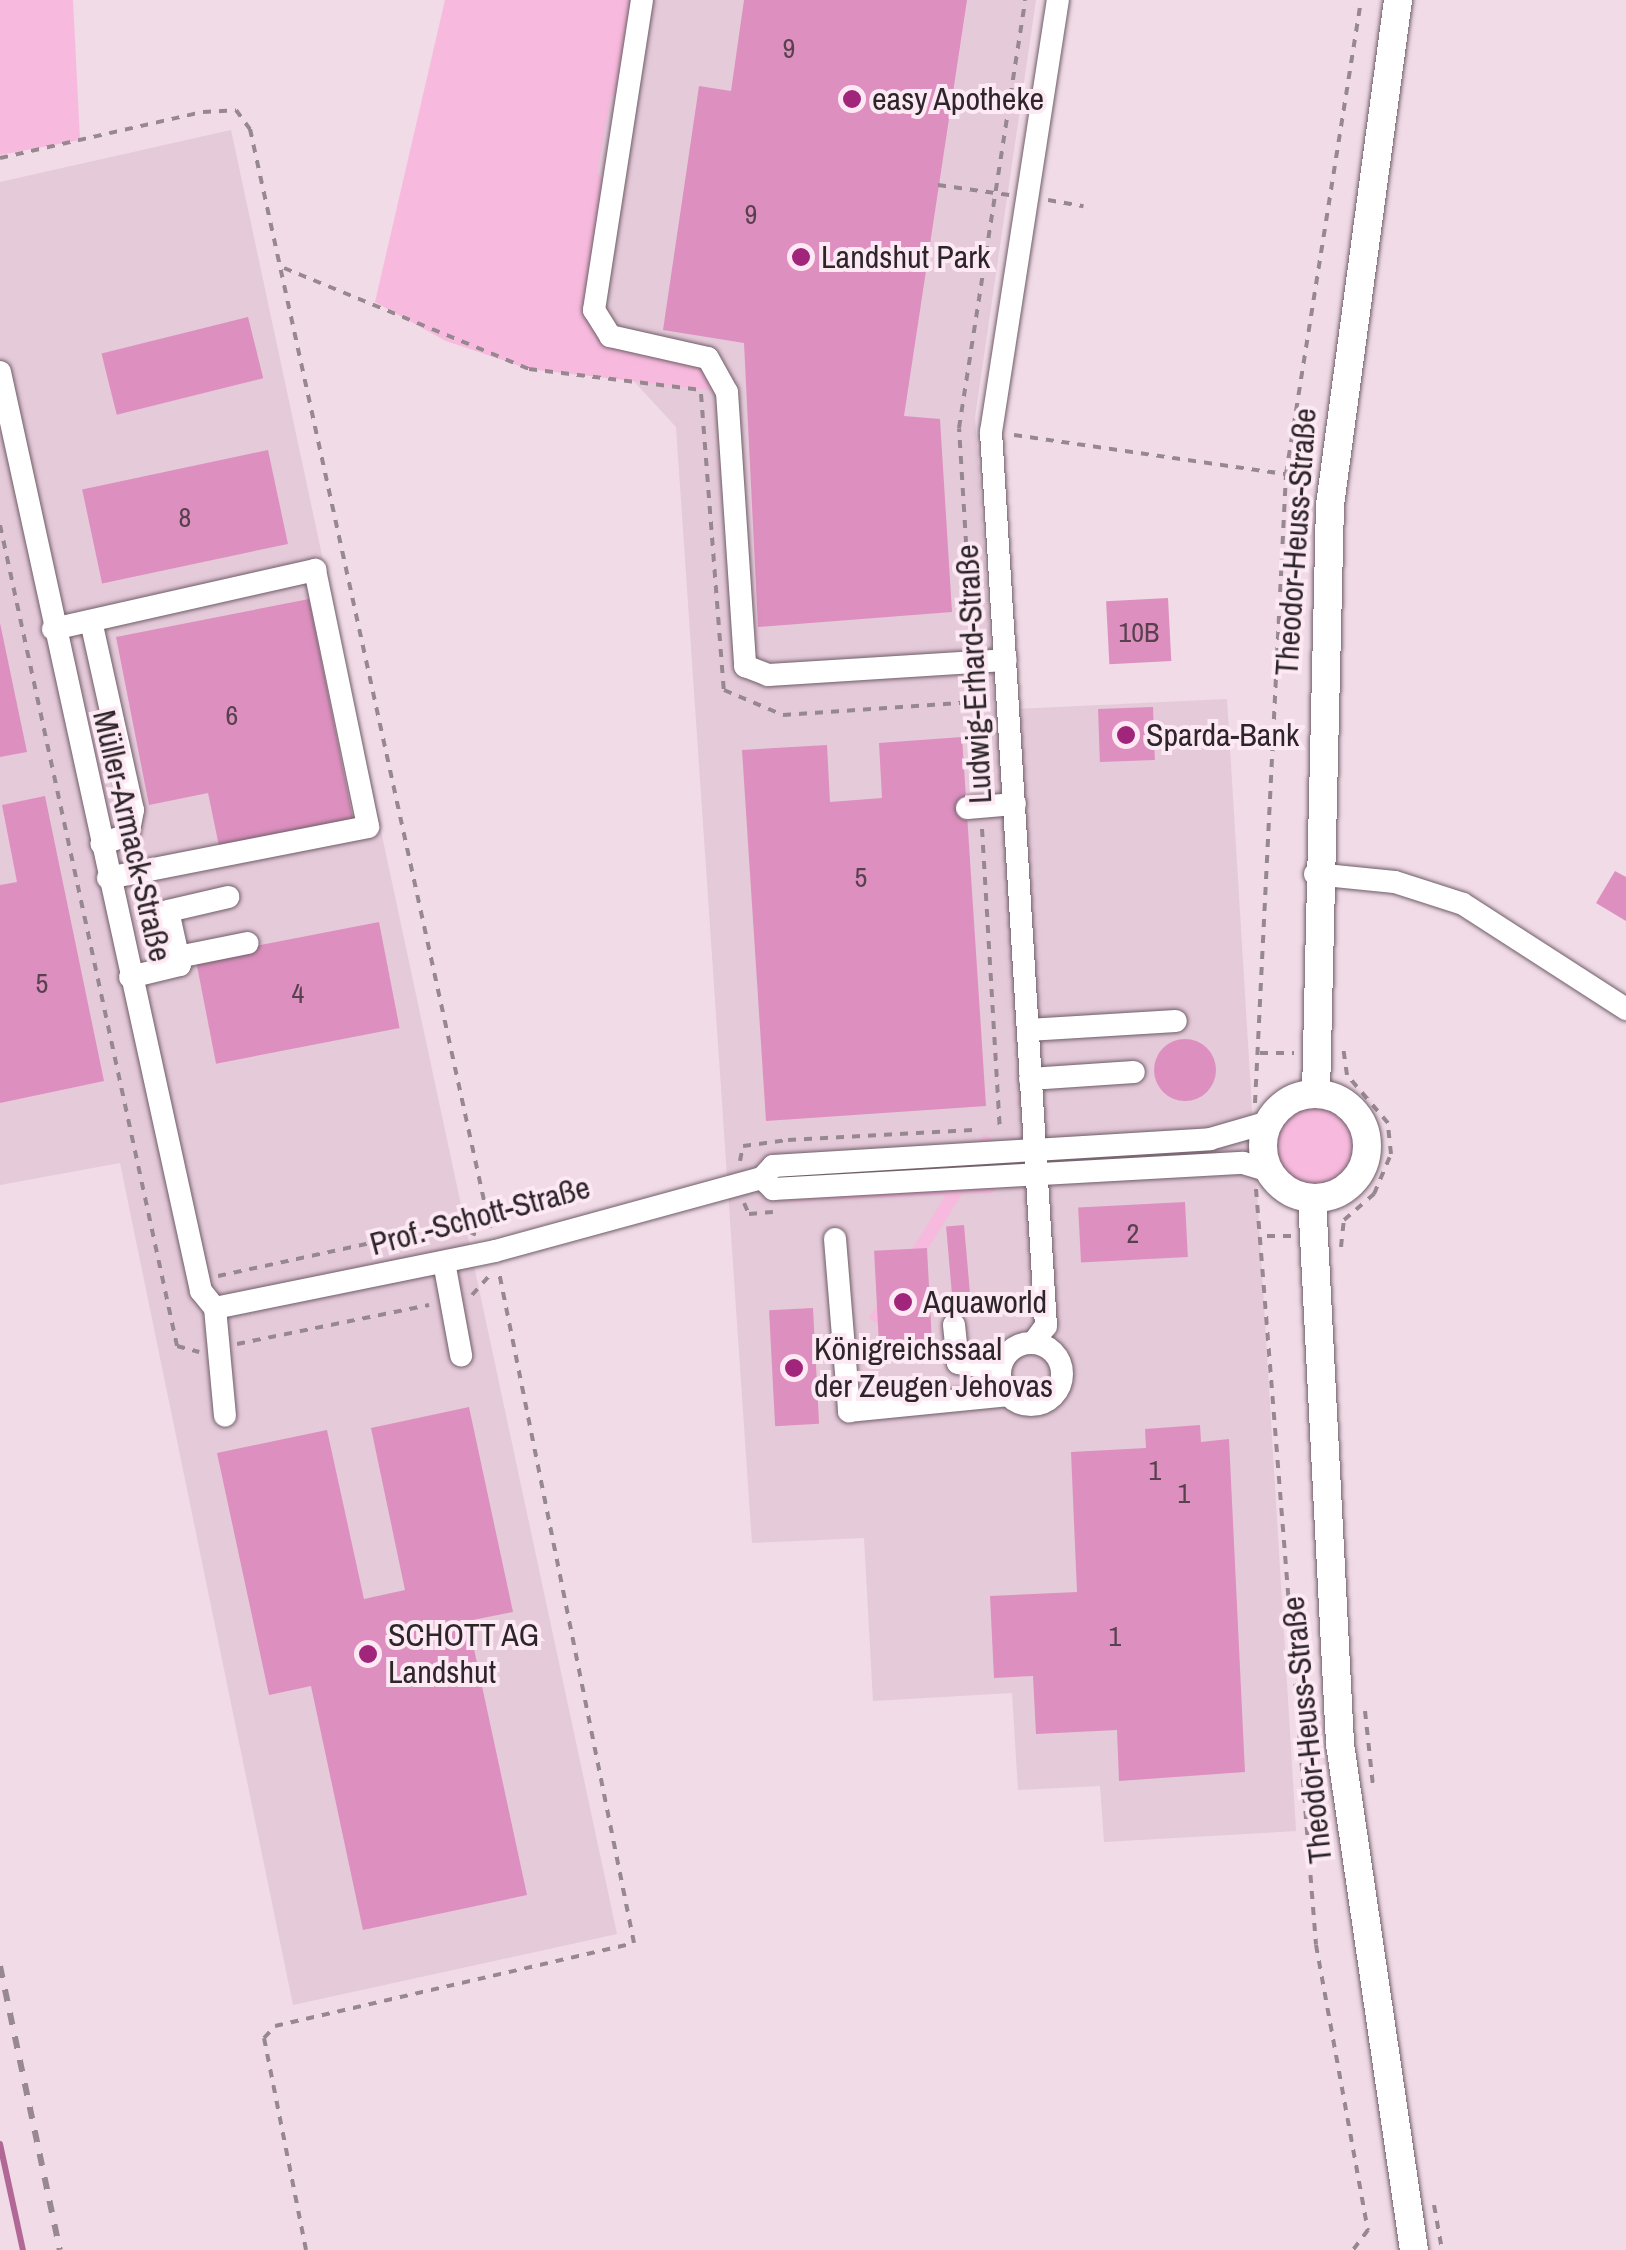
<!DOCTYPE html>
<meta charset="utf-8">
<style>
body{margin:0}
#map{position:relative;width:1626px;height:2250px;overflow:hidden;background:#f0dbe7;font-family:"Archivo Narrow",sans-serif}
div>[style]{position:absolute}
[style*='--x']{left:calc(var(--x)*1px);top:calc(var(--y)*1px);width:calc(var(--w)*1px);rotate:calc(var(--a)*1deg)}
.built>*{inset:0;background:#e5cada}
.green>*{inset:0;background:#f7b9dd;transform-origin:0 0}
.round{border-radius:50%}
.stream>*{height:6px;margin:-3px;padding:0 3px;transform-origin:3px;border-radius:3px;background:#b26896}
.building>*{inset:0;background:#dd90bf;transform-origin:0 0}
.path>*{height:4px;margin-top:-2px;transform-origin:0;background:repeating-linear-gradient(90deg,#978890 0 8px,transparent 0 16px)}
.roads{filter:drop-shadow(0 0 2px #6f5d67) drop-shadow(0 0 2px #6f5d67)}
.minor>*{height:22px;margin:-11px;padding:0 11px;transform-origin:11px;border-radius:11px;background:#fff}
.minor>.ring{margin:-11px;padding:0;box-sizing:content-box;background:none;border:22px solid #fff;border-radius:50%}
.major>*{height:28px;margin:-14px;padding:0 14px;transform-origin:14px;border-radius:14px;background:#fff}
.major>.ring{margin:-14px;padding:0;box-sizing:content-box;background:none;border:28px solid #fff;border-radius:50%}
.rail>*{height:6px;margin-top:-3px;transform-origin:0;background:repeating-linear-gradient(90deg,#988991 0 12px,transparent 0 24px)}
.dots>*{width:28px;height:28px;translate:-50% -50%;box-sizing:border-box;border:5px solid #fde9f4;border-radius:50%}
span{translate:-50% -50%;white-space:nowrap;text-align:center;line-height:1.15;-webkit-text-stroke:8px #fde9f4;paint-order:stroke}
.number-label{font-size:28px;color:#59404e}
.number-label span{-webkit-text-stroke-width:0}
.poi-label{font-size:32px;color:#2d2529}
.left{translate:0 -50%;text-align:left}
.street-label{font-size:32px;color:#2d2529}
</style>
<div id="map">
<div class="built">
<i style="clip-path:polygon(623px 0,1036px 0,975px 417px,995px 710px,1227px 699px,1296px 1831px,1104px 1842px,1100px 1786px,1018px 1790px,1012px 1693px,873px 1701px,864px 1538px,752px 1543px,676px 427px,571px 313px)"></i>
<i style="clip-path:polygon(231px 130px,617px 1934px,293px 2005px,120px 1163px,0 1185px,0 182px)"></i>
</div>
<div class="green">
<i style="clip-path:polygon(0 0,73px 0,80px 140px,0 155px)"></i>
<i style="clip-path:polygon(445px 0,642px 0,629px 93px,611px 96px,597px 172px,613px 194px,595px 319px,708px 358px,727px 392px,529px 369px,446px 341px,375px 302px)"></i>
<i class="round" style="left:1272px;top:1104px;width:84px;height:84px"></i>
<i style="left:984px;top:1134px;width:13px;height:217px;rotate:32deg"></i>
<i style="clip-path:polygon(998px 1186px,992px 1193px,750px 1203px,977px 1188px)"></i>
</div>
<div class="stream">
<i style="--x:0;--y:2144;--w:108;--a:77.8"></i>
</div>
<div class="building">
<i style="clip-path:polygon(744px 0,967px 0,904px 416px,940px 419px,952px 612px,758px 627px,744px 343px,663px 330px,699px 86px,731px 91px)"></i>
<i style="left:248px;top:317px;width:63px;height:151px;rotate:76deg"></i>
<i style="left:268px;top:450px;width:96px;height:190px;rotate:78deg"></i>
<i style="left:1168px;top:598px;width:63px;height:62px;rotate:87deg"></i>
<i style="clip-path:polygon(309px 599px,353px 819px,219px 846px,208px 793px,149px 805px,116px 637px)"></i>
<i style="clip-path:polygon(0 623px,27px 752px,0 757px)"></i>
<i style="left:1153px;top:707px;width:53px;height:55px;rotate:88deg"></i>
<i style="clip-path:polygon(962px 737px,986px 1106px,766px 1121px,742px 750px,827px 745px,830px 802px,882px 798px,879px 743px)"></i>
<i style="clip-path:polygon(45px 796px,104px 1081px,0 1103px,0 885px,17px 882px,2px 805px)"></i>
<i style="clip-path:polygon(1615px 871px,1626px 877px,1626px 921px,1596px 903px)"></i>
<i style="left:379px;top:922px;width:108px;height:187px;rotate:79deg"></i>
<i class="round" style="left:1154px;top:1039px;width:62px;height:62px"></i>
<i style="left:1185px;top:1202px;width:55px;height:107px;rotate:87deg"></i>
<i style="left:964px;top:1225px;width:74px;height:18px;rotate:85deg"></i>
<i style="left:927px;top:1248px;width:105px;height:53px;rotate:87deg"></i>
<i style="left:813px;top:1308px;width:116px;height:44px;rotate:87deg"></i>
<i style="clip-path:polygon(469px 1407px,513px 1612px,468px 1621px,527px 1895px,363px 1930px,311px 1686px,269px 1695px,217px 1453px,327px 1430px,364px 1599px,405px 1590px,371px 1428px)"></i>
<i style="clip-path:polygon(1200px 1425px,1201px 1442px,1229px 1439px,1245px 1772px,1119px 1781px,1117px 1730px,1036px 1734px,1033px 1676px,994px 1678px,990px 1596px,1077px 1592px,1071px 1452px,1146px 1448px,1145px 1429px)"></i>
</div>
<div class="path">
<i style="--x:0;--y:158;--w:208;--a:-12.8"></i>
<i style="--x:203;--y:112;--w:33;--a:-3"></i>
<i style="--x:236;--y:110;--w:24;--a:54"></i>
<i style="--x:250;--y:129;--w:1125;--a:77.68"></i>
<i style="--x:938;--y:185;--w:72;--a:8"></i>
<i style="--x:1048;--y:200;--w:36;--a:10"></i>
<i style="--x:284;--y:268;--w:265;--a:22.4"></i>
<i style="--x:529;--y:369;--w:174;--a:6.9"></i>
<i style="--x:701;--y:394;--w:297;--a:85.6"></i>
<i style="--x:724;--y:690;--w:64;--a:23"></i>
<i style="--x:783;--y:715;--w:192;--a:-3.9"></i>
<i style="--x:1014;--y:435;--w:275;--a:8.2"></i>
<i style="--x:0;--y:525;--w:840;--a:77.83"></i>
<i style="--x:177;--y:1346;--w:23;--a:15"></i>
<i style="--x:972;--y:640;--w:212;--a:-93.5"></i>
<i style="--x:959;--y:428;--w:433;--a:-81.2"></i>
<i style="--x:974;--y:684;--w:101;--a:86.6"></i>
<i style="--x:982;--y:829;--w:301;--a:86.6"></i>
<i style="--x:1260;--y:1053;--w:34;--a:0"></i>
<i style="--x:1255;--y:1103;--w:630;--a:-87.18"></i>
<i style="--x:1286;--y:474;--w:480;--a:-81"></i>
<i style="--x:740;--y:1161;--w:15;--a:-79"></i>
<i style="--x:743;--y:1146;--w:45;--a:-7.6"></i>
<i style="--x:788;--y:1140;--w:185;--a:-3.1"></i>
<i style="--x:1256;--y:1189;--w:758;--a:85.46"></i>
<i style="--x:1316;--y:1945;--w:290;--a:79.7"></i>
<i style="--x:1368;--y:2230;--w:25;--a:127"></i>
<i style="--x:744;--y:1203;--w:12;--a:66"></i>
<i style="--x:749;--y:1214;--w:24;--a:-5"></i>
<i style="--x:1267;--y:1236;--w:25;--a:0"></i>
<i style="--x:1341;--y:1247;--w:27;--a:-84"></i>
<i style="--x:1344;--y:1220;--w:40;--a:-41"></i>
<i style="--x:1374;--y:1194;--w:43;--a:-67"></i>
<i style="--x:1391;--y:1154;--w:31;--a:-96"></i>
<i style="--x:1388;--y:1123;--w:63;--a:-130.5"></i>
<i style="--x:1347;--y:1075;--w:29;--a:-98"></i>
<i style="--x:218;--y:1276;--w:241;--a:-12.2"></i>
<i style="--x:454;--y:1225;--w:24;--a:24"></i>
<i style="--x:472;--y:1295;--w:27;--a:-48"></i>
<i style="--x:237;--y:1344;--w:196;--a:-11.5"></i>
<i style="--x:1365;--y:1711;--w:75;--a:83.9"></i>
<i style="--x:1434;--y:2205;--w:46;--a:79.9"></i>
<i style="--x:306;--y:2250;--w:216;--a:-101.2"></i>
<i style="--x:264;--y:2038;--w:16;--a:-47"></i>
<i style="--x:275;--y:2026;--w:368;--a:-13"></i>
<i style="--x:634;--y:1943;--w:684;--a:-101.38"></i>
</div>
<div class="roads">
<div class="minor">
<i style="--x:642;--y:0;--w:314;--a:98.8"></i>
<i style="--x:594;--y:310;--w:31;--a:58"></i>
<i style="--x:610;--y:336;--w:100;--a:12.7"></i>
<i style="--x:708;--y:358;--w:39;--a:61"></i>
<i style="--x:727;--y:392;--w:275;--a:86.2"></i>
<i style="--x:745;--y:666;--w:25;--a:21"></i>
<i style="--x:768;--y:675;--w:238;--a:-3.6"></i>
<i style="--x:0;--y:372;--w:941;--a:77.66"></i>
<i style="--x:201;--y:1291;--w:22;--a:51"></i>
<i style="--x:91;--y:621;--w:194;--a:77.5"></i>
<i style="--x:133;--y:810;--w:25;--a:101"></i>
<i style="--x:128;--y:835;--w:28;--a:162"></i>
<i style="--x:53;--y:629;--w:269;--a:-12.7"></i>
<i style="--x:315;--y:570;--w:262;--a:78.3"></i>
<i style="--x:368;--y:827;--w:265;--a:168.9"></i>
<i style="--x:967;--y:808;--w:48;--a:-4.8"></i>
<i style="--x:1315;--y:874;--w:80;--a:5.7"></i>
<i style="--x:1395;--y:882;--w:71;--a:17.9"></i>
<i style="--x:1463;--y:904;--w:194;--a:32.8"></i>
<i style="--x:178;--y:957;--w:71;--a:-11.3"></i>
<i style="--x:130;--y:977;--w:51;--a:-13.5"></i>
<i style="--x:180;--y:965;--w:55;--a:-102.5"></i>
<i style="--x:168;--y:911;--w:62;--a:-13.1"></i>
<i style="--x:1028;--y:1030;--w:148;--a:-3.5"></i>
<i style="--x:1030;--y:1079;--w:104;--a:-3.9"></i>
<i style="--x:762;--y:1178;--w:16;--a:45"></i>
<i style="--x:773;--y:1189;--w:471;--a:-3.2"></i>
<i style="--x:1243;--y:1163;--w:28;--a:17"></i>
<i style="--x:835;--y:1239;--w:173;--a:85.3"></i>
<i style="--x:849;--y:1411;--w:160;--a:-5.7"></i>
<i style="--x:444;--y:1262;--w:95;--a:79.6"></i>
<i style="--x:215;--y:1308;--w:286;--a:-11.5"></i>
<i style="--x:495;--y:1251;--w:277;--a:-15.3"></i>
<i style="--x:762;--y:1178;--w:16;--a:-47"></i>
<i style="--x:773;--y:1166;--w:438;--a:-3.5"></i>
<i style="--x:1210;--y:1139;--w:61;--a:-16.1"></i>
<i style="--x:215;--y:1308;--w:108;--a:84.7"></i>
<i style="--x:954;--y:1325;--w:38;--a:84"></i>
<i style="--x:958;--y:1363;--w:42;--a:8.1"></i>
<i style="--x:1033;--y:1343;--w:21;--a:-53"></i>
<i style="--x:1046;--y:1326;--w:896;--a:-93.52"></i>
<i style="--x:991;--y:432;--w:437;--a:-81.2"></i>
<i class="ring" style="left:1000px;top:1343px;width:40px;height:40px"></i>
</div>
<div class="major">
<i class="ring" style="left:1263px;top:1094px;width:76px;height:76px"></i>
<i style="--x:1316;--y:1094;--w:589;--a:-88.64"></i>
<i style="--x:1330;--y:505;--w:510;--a:-82.33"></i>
<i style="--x:1312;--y:1198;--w:547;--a:87.06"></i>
<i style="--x:1340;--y:1744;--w:511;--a:81.68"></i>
</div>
</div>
<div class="rail">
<i style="--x:0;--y:1966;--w:290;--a:78.1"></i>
</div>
<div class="dots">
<i style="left:852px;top:99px;background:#a0257b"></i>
<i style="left:801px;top:257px;background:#a0257b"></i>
<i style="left:1126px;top:735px;background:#a0257b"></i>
<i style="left:903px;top:1302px;background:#a0257b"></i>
<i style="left:794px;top:1368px;background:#a0257b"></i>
<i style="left:368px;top:1654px;background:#a0257b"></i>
</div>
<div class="number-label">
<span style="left:789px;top:48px">9</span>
<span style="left:751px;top:214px">9</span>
<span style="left:185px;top:517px">8</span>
<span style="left:1139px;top:632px">10B</span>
<span style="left:232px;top:715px">6</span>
<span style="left:861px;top:877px">5</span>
<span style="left:42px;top:983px">5</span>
<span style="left:298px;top:993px">4</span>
<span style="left:1133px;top:1233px">2</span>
<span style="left:1155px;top:1470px">1</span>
<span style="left:1184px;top:1493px">1</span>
<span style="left:1115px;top:1636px">1</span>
</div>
<div class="poi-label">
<span class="left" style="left:872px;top:99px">easy Apotheke</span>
<span class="left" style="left:821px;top:257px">Landshut Park</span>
<span class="left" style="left:1146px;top:735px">Sparda-Bank</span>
<span class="left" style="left:923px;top:1302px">Aquaworld</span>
<span class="left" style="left:814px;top:1368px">Königreichssaal<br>der Zeugen Jehovas</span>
<span class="left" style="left:388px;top:1654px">SCHOTT AG<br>Landshut</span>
</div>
<div class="street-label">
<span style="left:1296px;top:542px;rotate:-86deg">Theodor-Heuss-Straße</span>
<span style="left:974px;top:674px;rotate:-93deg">Ludwig-Erhard-Straße</span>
<span style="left:132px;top:836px;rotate:77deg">Müller-Armack-Straße</span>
<span style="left:480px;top:1216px;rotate:-15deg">Prof.-Schott-Straße</span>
<span style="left:1307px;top:1730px;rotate:-96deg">Theodor-Heuss-Straße</span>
</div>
</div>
